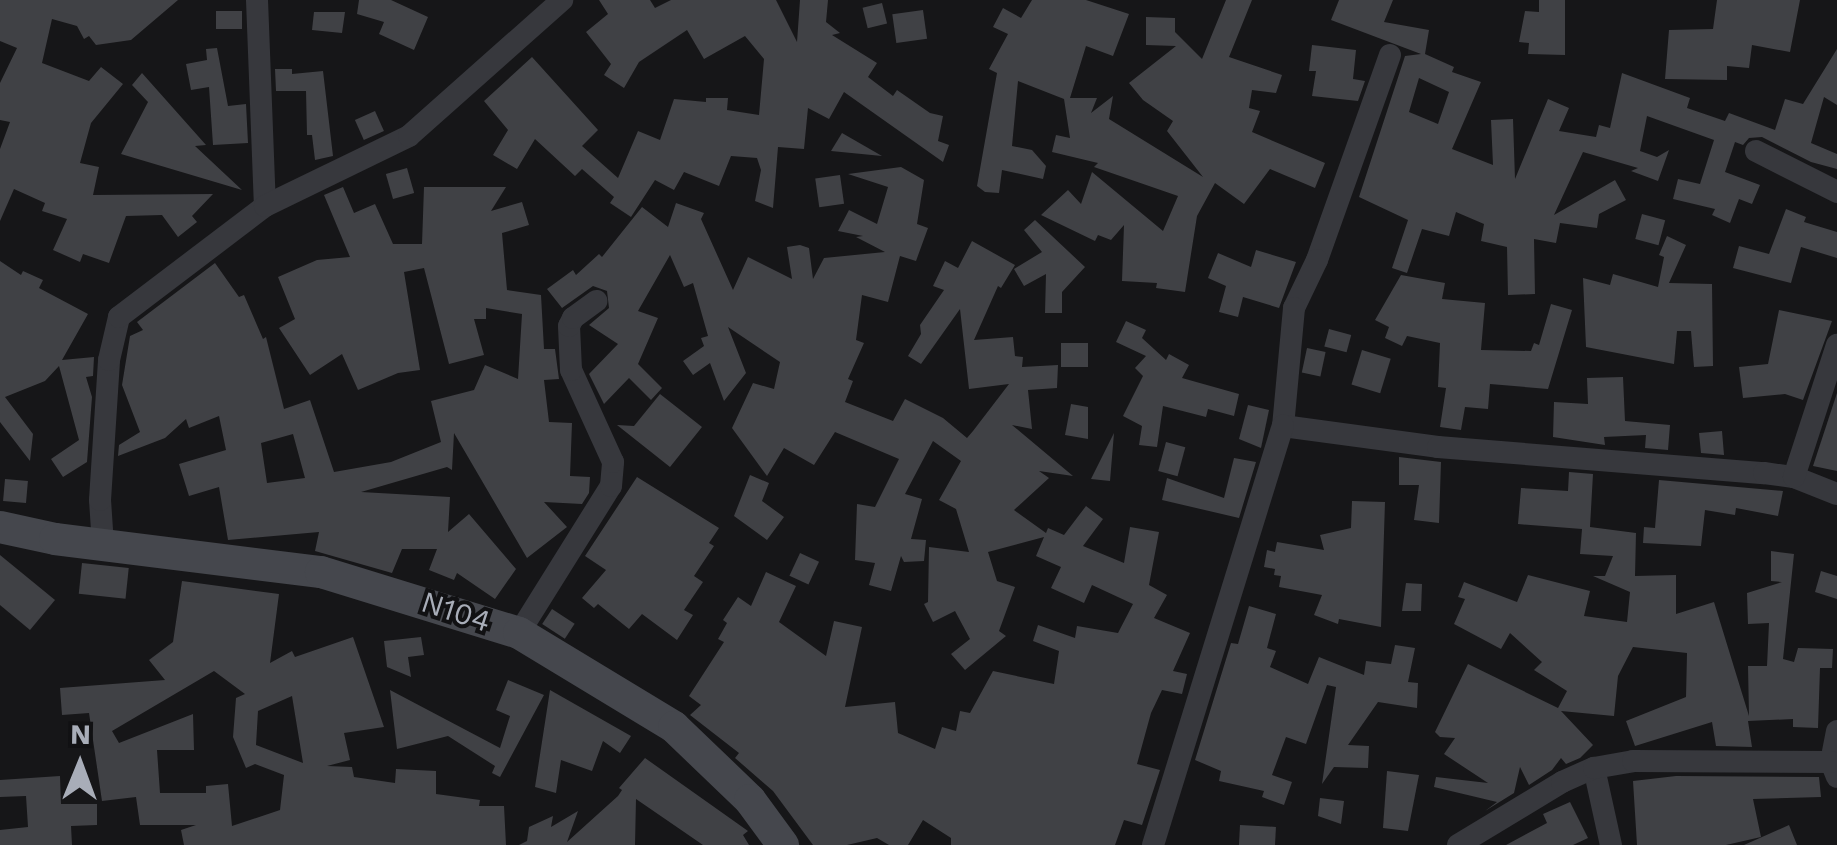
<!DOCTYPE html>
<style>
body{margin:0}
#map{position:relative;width:1837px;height:845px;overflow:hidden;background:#161618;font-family:"Work Sans",sans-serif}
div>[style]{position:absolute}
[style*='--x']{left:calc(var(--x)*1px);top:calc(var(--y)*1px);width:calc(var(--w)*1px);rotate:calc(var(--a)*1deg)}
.building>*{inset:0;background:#404145;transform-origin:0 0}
.street>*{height:22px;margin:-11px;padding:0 11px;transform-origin:11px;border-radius:11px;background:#37383d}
.secondary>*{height:32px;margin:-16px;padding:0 16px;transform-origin:16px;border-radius:16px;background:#45474d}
span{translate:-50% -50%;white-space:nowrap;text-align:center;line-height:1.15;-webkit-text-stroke:8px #111113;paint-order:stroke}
.street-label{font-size:30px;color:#a8adb8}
.north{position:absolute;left:30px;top:715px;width:100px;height:100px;-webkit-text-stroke:8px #111113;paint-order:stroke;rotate:1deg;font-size:28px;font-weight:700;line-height:40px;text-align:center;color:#a8adb8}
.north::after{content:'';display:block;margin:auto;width:35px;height:45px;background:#a8adb8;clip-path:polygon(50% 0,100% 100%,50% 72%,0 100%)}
</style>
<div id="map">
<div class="building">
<i style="clip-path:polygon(0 0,178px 0,131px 40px,96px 45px,89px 36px,84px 39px,77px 26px,52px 19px,42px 63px,89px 81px,101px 67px,123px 84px,91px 123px,80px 163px,99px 167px,93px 195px,213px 194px,192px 216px,197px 222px,178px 237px,162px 215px,126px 216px,109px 263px,83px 254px,80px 262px,53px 250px,67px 219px,42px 211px,45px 203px,14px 189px,0 221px,0 149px,10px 122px,0 120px,0 83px,17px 48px,0 41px)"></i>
<i style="clip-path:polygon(359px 0,391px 0,428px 17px,414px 50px,379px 34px,384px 22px,357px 14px)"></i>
<i style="clip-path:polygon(599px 0,650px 0,655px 8px,671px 0,776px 0,797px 42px,800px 0,828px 0,826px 22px,840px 33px,832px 35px,877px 63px,868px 77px,893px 96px,897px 90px,930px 113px,943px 116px,938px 141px,949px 145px,943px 162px,844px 92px,829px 119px,808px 108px,804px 149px,778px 147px,773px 208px,755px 201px,761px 170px,757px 158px,731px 156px,719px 186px,684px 172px,674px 190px,655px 180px,631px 217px,610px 203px,614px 197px,582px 169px,575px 176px,535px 139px,517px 169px,493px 155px,508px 130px,484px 101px,532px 57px,598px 130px,582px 146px,618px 178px,638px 131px,660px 140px,674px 99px,706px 102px,706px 98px,728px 98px,727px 110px,759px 115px,764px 59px,745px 36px,704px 59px,687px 30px,639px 62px,624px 88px,604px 75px,611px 64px,586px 32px,608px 14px)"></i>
<i style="clip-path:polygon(1032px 0,1086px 0,1129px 14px,1113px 56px,1086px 46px,1070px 98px,1097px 98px,1091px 113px,1113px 96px,1109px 119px,1203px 177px,1167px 131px,1173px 121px,1143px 100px,1129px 83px,1176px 46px,1146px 45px,1146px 17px,1175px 18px,1175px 32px,1202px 59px,1226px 0,1252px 0,1229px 57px,1282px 75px,1276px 93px,1252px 90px,1249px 108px,1260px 111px,1252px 132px,1325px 163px,1315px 188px,1270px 169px,1244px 204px,1215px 183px,1197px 216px,1185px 292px,1156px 288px,1157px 283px,1122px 281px,1124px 225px,1111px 240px,1098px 235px,1095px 241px,1041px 215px,1068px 190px,1081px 204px,1092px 172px,1163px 231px,1178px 196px,1094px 167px,1098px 163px,1052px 152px,1056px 135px,1070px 138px,1064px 99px,1018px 81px,1012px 146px,1032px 150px,1046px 166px,1043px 179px,1002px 170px,999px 193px,985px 192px,977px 186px,997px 73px,989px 69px,1008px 34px,993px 27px,1003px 8px,1021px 18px)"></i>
<i style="clip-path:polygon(evenodd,1339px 0,1393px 0,1384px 22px,1429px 30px,1425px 54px,1454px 67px,1452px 72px,1481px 82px,1452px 149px,1493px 165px,1491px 120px,1513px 119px,1515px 179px,1548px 99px,1569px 108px,1559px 131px,1596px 137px,1599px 125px,1610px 128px,1622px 73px,1690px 98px,1687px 108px,1725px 121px,1729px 113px,1775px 130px,1785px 99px,1803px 104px,1837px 49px,1837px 105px,1824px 97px,1811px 143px,1837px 154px,1837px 169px,1811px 162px,1762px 137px,1749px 138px,1743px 145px,1735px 142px,1725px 172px,1760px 185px,1752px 204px,1739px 199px,1730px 223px,1712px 215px,1715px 209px,1673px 199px,1678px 179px,1700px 184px,1714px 140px,1647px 116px,1640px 151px,1657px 157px,1669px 150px,1658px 181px,1631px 171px,1638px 168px,1583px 152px,1554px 215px,1615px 180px,1626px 200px,1599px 214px,1597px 228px,1560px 223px,1556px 243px,1534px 239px,1535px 294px,1508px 295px,1507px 247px,1481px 241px,1484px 224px,1456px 212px,1449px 236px,1422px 229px,1407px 273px,1392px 268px,1408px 220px,1359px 197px,1405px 56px,1421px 54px,1331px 20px,1339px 0,1419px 78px,1449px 92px,1438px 124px,1409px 112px,1419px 78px)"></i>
<i style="clip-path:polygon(1539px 0,1565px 0,1565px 55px,1528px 54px,1529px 43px,1519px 42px,1525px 11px,1539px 12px)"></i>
<i style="clip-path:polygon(1717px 0,1800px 0,1790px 52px,1752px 45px,1749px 68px,1727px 66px,1727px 80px,1665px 79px,1669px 30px,1713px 29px)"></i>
<i style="left:882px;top:3px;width:21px;height:20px;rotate:76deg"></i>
<i style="left:923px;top:10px;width:29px;height:31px;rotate:82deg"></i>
<i style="left:216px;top:11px;width:26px;height:18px"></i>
<i style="clip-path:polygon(314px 12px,345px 12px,342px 33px,312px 30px)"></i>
<i style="clip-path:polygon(1312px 45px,1356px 50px,1353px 79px,1365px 81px,1358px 101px,1312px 96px,1316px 71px,1309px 71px)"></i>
<i style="clip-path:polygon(217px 48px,228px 106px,246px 104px,248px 143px,213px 145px,209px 87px,191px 90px,186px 64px,207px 60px,206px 49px)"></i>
<i style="clip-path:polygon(275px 69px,292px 69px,292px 74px,323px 71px,333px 156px,315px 160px,312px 135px,307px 135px,306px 91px,276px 91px)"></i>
<i style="clip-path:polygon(142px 73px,206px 145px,195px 146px,242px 190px,121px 154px,148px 102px,132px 85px)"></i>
<i style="left:375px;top:111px;width:22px;height:22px;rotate:66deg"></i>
<i style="clip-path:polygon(842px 133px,882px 156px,831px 151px)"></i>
<i style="clip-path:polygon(901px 167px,924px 180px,917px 224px,928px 228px,916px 261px,900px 256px,888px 302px,862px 295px,856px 340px,864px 343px,848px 379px,853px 381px,845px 402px,893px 421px,905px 399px,943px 418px,967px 438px,973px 431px,1009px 384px,969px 389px,960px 309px,921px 364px,908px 356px,921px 334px,920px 325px,944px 290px,933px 286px,945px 261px,958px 268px,972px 241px,1015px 265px,1001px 288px,998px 286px,974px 340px,1013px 337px,1015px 356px,1023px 357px,1022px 367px,1058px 365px,1057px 388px,1028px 390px,1032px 429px,1012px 425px,1073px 476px,1039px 471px,1049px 478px,1014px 510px,1046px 533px,1048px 528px,1064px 535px,1086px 506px,1103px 519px,1083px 546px,1124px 563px,1130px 527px,1159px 532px,1149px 585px,1167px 595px,1154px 618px,1190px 633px,1173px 671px,1187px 674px,1182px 694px,1162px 690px,1151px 713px,1137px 764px,1160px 770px,1142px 825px,1124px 820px,1115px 845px,951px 845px,951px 838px,923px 820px,908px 845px,889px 845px,877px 838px,847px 845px,813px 845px,773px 791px,735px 758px,739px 753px,690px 715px,701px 705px,689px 696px,724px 642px,718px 639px,727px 623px,723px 620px,738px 597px,751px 606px,766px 572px,796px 586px,779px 622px,826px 656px,834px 621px,862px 627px,845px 707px,895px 702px,898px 733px,935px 749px,942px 727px,956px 731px,960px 711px,970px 713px,993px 671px,1054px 684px,1059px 651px,1033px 641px,1038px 625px,1075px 638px,1077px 626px,1118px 633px,1133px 604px,1092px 585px,1084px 603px,1051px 588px,1061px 567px,1036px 556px,1044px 537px,988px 552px,997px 581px,1015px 587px,999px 631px,1006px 636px,965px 670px,951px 654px,970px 639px,955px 611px,933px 622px,924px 604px,928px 602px,929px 547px,969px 552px,956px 509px,939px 500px,961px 461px,933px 441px,905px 494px,922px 499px,911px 539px,926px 540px,924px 561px,904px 562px,901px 556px,891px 591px,869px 585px,875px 563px,855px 560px,857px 504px,875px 507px,899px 459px,835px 432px,814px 465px,784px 448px,767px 476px,732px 428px,753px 383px,774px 389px,780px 362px,728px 327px,746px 373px,724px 401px,710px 363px,693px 375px,683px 361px,704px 346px,701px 338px,708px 336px,693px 283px,684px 287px,670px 255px,638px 311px,658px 318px,638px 364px,662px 388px,651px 400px,629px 378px,604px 404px,589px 374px,618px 344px,589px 325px,609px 308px,607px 291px,593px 286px,562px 308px,547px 289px,573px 270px,576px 275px,599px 254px,602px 257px,642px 207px,668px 227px,676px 203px,704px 213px,701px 219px,733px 290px,748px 257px,792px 279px,787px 247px,800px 245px,809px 248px,813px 279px,824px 258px,885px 252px,856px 237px,863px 236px,838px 231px,849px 210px,877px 224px,888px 187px,848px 174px)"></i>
<i style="left:407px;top:168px;width:26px;height:22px;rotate:74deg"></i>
<i style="left:840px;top:175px;width:29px;height:25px;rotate:82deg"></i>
<i style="clip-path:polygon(evenodd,343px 187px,354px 213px,375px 204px,393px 244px,422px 244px,424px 187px,506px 187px,491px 211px,522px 202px,529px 225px,502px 233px,507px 290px,541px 295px,544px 349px,555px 349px,559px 379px,544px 380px,549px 422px,572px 423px,570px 476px,590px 477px,589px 493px,582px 504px,544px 502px,567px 527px,527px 558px,454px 433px,452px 470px,447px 467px,361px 492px,450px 497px,448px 532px,469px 514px,516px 569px,495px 599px,457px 573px,454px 580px,429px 570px,437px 549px,402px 549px,392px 573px,315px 551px,319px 532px,228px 540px,219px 487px,189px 496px,179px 464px,226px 450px,219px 416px,189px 428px,186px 419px,165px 438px,118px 456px,119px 445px,140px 432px,122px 385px,130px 336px,143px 330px,137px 322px,215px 263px,239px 297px,244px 295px,263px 339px,266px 337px,284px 409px,310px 400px,334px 472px,391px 462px,441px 442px,431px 401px,474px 390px,485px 365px,518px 379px,522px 314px,486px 308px,486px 319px,474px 319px,484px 355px,449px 364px,424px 268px,404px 272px,420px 370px,398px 373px,358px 390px,342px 354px,310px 375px,279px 328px,295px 319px,278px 277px,317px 260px,350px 257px,324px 195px,343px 187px,293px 434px,305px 478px,267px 483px,261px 443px,293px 434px)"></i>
<i style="clip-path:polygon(1786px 209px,1806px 217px,1804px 222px,1837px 232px,1837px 258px,1801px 247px,1791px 283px,1733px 268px,1739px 246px,1769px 254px)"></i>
<i style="left:1642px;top:214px;width:24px;height:26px;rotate:15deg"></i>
<i style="clip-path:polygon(1035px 220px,1085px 267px,1062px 292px,1062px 313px,1045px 313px,1046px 274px,1024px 286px,1014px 269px,1042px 252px,1024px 230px)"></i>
<i style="clip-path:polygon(1667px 236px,1686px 245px,1669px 283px,1712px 284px,1713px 366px,1694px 367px,1691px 331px,1677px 331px,1674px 364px,1586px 347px,1583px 278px,1610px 285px,1613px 274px,1658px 287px,1664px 257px,1659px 255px)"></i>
<i style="clip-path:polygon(1256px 250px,1296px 262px,1279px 308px,1243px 297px,1238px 317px,1219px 312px,1226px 286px,1208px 278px,1218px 253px,1251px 267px)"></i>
<i style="clip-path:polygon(0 261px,21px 275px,23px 271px,43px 280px,39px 288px,88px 314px,62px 360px,94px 357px,93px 376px,86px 377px,92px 397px,87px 462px,63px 477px,51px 459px,79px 440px,59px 366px,45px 381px,5px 397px,33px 434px,30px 461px,0 422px)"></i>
<i style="clip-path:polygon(1401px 275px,1445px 283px,1442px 299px,1485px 303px,1481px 350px,1531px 351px,1534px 343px,1539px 345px,1551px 304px,1572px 310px,1548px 389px,1490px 384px,1488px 409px,1465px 407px,1461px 430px,1440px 427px,1446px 388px,1438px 387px,1440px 343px,1407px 336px,1402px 346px,1385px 338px,1389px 327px,1375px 320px)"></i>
<i style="clip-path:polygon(1779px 310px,1832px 321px,1803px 400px,1785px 394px,1743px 398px,1739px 367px,1768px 364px)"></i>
<i style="clip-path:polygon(1126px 321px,1146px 330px,1142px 338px,1166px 360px,1169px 354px,1189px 365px,1182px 378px,1239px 394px,1234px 416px,1208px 409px,1206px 417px,1163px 406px,1157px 447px,1139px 445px,1142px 426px,1123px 416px,1143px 376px,1135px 368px,1146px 356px,1116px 342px)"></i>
<i style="left:1329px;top:329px;width:23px;height:18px;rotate:15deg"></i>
<i style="left:1088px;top:343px;width:24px;height:27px;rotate:90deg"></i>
<i style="left:1307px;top:348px;width:19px;height:25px;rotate:12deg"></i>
<i style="left:1362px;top:350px;width:30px;height:36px;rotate:17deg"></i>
<i style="clip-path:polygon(1623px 377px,1625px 421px,1670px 425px,1668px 450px,1645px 448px,1646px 435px,1604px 437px,1605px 445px,1553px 437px,1554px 402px,1588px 404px,1587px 378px)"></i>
<i style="clip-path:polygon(1837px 393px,1837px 471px,1813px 466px)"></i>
<i style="clip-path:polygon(660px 394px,702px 427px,670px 467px,617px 425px,634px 426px)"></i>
<i style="clip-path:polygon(1071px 404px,1088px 407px,1088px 439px,1065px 435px)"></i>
<i style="clip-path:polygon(1248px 405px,1269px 410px,1261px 448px,1239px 439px)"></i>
<i style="clip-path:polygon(1722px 431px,1724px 455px,1701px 453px,1699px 433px)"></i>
<i style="clip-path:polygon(1114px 433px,1110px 481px,1091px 479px)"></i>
<i style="left:1166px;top:442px;width:20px;height:30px;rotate:15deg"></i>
<i style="clip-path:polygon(1399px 457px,1441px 462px,1439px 523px,1414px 520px,1419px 485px,1399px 485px)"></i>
<i style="clip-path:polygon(1234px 458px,1256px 462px,1239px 518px,1162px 500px,1167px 478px,1224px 498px)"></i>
<i style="clip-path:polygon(1569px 472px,1593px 474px,1590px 527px,1636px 533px,1635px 576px,1676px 575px,1676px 614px,1714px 602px,1749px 716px,1748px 666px,1767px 666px,1769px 623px,1748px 624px,1747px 593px,1782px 582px,1771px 581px,1771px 551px,1794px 554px,1783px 659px,1794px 662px,1798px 648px,1833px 649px,1832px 668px,1820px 668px,1818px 728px,1793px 727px,1793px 719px,1748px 721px,1752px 747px,1716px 746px,1712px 722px,1635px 746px,1626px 721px,1686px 697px,1687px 653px,1633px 647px,1618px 676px,1614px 716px,1561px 711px,1593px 745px,1580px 758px,1566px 764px,1561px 758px,1552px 770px,1529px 785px,1520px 767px,1514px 793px,1485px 811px,1497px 802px,1434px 787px,1436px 777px,1488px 783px,1444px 754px,1455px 738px,1440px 737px,1435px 732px,1468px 664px,1558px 708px,1567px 691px,1534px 670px,1542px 662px,1510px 633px,1501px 649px,1454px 624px,1465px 599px,1458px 597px,1464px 582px,1517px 602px,1528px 575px,1590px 591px,1584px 616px,1627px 622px,1630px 592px,1593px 576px,1605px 576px,1613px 556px,1580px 554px,1582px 529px,1518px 524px,1521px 488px,1568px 491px)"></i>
<i style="clip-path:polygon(750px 475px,769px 483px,762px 501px,784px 517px,767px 540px,734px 516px)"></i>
<i style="clip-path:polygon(637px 477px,719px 528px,709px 543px,714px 546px,694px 576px,703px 582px,684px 610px,693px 615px,677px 640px,642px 614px,629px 629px,598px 604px,594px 608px,582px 598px,606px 570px,585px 556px)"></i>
<i style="left:5px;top:479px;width:23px;height:22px;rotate:5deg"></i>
<i style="clip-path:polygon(1659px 480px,1783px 491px,1778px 516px,1736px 508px,1735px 515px,1705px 510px,1701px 546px,1643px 543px,1644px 527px,1655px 528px)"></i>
<i style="clip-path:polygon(1352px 501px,1385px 502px,1381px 627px,1339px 619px,1338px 624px,1314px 615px,1322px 595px,1279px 587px,1281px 576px,1274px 575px,1275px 569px,1264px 567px,1267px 550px,1275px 552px,1277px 542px,1324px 550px,1320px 535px,1351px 528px)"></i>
<i style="left:800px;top:553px;width:21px;height:25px;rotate:25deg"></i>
<i style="clip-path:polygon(0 555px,55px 600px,30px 630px,0 605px)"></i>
<i style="left:82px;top:563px;width:47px;height:31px;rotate:6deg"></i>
<i style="clip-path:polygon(1821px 571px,1837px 576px,1837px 599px,1815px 592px)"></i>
<i style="clip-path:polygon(evenodd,182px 581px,279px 594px,270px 663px,292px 651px,295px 657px,353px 637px,384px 727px,344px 733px,350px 760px,327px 766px,352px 767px,354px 777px,395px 783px,396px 769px,436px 771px,436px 794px,480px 800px,479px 806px,504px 806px,506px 845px,184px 845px,181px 830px,196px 825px,140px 825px,136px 797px,102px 801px,89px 713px,62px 715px,60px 688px,165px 680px,149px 660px,173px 642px,182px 581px,214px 671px,245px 694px,236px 698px,233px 737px,246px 768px,255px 764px,284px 775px,280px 810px,232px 826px,228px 784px,206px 786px,206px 793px,160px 793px,157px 750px,194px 750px,193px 714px,119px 743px,112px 731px,214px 671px,182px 581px,292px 696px,303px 763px,256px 745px,258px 711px,292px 696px)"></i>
<i style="clip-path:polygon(1406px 583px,1422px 584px,1421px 611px,1402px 611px)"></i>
<i style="clip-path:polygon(1249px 606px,1276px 614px,1267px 648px,1276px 651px,1270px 667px,1308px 684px,1319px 657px,1364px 675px,1366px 661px,1391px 664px,1395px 645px,1415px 648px,1408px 682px,1418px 683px,1417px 708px,1378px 702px,1348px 745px,1369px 746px,1368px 768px,1334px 767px,1322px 784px,1336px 687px,1327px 685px,1306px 744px,1286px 737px,1272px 775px,1292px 782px,1284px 805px,1262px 797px,1264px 791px,1219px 781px,1221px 771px,1195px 760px,1231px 643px,1238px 644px)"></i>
<i style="left:552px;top:609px;width:27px;height:18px;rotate:33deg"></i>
<i style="clip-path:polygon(421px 637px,424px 655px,408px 657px,411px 677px,387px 667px,384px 641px)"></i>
<i style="clip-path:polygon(508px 680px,544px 695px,500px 777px,492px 773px,495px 766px,448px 736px,397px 749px,390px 690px,500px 748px,510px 716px,496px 710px)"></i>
<i style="clip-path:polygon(550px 690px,631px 736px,620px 753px,603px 741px,592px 771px,561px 760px,556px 793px,535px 787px)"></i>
<i style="clip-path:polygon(645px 758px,748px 831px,743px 835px,749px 845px,703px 845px,636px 799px,635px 845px,519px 845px,527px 841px,529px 827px,553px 816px,551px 827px,578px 811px,567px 842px,618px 796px,622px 790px,619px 788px)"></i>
<i style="clip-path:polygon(1387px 771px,1419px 775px,1408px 831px,1383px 828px)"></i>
<i style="clip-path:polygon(60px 776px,61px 804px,97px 804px,97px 825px,71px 826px,72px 845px,0 845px,0 830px,28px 827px,26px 796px,0 797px,0 780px)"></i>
<i style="clip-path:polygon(1819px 777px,1821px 797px,1753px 799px,1761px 837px,1726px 845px,1637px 845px,1633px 781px,1676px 776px)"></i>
<i style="clip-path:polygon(1320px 798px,1344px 801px,1341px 824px,1318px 816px)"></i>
<i style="clip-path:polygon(1570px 802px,1588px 838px,1573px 845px,1506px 845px,1547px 823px,1543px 814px)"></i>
<i style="left:1240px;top:825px;width:36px;height:20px;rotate:3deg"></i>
<i style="clip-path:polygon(1789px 825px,1797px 845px,1744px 845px)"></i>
</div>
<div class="street">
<i style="--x:257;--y:0;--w:206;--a:87.8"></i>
<i style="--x:1390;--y:55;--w:218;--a:109.6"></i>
<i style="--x:1317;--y:260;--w:53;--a:115.6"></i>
<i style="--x:1294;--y:308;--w:119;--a:95.3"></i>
<i style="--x:1283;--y:426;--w:156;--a:7.7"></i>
<i style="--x:1438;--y:447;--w:327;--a:4.6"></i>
<i style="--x:1764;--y:473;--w:30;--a:8"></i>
<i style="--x:1794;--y:477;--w:46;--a:21.6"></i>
<i style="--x:1756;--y:151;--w:91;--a:26.8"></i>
<i style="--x:1794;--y:477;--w:139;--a:-72"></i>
<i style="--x:103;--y:545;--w:45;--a:-93.8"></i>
<i style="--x:100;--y:500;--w:140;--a:-86.3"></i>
<i style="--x:109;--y:360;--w:44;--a:-76.9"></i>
<i style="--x:119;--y:317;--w:183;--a:-37.2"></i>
<i style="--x:265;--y:206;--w:160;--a:-25.9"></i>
<i style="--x:409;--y:136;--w:205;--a:-41.6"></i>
<i style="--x:519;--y:633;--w:173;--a:-58"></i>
<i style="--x:611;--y:486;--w:24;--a:-85"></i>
<i style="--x:613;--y:462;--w:101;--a:-114.5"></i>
<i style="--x:571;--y:370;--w:44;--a:-92.6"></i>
<i style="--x:569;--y:326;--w:9;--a:-63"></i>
<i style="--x:573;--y:318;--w:29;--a:-36"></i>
<i style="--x:1837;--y:731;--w:32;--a:101"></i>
<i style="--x:1831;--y:762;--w:16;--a:68"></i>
<i style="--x:1594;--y:768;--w:79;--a:77.6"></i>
<i style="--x:1153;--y:845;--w:439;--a:-72.8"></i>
<i style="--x:1458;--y:845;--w:122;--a:-31.2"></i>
<i style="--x:1562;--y:782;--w:35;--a:-24"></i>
<i style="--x:1594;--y:768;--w:40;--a:-10"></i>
<i style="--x:1633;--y:761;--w:198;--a:0.3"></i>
</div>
<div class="secondary">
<i style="--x:0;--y:527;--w:56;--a:12.3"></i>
<i style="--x:55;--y:539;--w:268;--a:7.1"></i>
<i style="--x:321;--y:572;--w:207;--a:17.1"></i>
<i style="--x:519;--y:633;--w:181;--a:31.2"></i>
<i style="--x:674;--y:727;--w:105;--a:43.8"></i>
<i style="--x:750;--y:800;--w:56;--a:53.7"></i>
</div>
<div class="street-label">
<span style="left:456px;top:612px;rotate:18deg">N104</span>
</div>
<div class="north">N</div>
</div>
